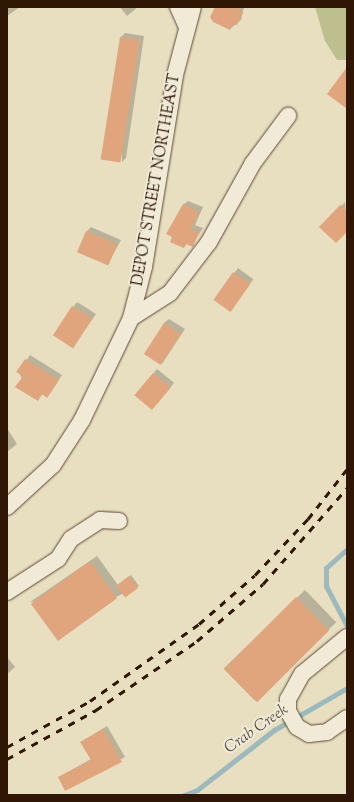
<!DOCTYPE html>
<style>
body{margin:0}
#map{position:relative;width:354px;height:802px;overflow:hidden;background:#e8dfc1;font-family:"Sorts Mill Goudy",serif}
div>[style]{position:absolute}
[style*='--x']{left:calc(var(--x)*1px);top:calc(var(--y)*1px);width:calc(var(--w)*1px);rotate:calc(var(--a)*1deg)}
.green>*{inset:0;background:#bdc08e}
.shadow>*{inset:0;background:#0003;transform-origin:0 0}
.stream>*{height:5px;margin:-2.5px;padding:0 2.5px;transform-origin:2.5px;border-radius:2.5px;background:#9cbabd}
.building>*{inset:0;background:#e1a57d;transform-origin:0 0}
.roads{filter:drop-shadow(0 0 1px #5d4834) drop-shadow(0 0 1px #5d4834)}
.minor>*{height:16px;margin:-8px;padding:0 8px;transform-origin:8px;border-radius:8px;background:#f0ead7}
.rail>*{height:3px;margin-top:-1.5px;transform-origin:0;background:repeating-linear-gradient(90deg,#2f1605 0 7px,transparent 0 14px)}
span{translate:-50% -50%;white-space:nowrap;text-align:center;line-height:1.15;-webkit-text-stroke:4px #f0ead7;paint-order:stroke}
.street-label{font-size:15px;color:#2f1605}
.water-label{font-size:16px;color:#554f45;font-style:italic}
.frame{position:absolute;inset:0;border:8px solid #2f1605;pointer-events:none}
</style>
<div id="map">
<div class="green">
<i style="clip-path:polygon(315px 7px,347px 7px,347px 60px,337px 60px,325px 41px)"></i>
</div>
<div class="shadow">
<i style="clip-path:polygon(7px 7px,20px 7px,7px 16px)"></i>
<i style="clip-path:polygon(120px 7px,138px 7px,127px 16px)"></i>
<i style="clip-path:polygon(216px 7px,244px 7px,241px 20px,230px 29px)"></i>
<i style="clip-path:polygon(125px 33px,144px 36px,126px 158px,122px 162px,120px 38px)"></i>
<i style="clip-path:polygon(188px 201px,203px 207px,195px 225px,203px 228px,192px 245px,188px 243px,184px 247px,183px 205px)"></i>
<i style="clip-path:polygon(345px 202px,347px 231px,321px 227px)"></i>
<i style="clip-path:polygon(91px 227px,121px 240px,108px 264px,87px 231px)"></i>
<i style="left:238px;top:268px;width:19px;height:40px;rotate:36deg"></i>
<i style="clip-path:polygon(77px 302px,96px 314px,73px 347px,73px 307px)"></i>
<i style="clip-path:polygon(169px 319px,185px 329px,162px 364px,164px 323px)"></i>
<i style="clip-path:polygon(30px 355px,62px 375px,51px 392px,47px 396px,43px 394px,37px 400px,18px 372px)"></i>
<i style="left:157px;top:369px;width:22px;height:28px;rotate:39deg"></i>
<i style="clip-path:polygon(7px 428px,17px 444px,7px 452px)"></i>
<i style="clip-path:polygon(97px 556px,118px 585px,131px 575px,139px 586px,116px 597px,30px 602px)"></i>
<i style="left:305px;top:590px;width:45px;height:113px;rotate:46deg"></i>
<i style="clip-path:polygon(7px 657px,15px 667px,7px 674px)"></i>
<i style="clip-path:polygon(107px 726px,125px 757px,65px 789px,59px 777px,91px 759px,81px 742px)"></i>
</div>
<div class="stream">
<i style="--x:347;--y:549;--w:28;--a:138"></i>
<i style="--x:326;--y:568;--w:18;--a:90"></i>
<i style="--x:326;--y:586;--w:45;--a:62.3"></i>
<i style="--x:184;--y:795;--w:14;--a:-21"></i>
<i style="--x:197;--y:790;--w:98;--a:-37.9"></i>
<i style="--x:274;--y:730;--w:84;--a:-29.9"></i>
</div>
<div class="building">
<i style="clip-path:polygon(215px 7px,241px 7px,239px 11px,243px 13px,237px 25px,233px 24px,230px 30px,213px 22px,210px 17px)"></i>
<i style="left:120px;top:37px;width:20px;height:124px;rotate:9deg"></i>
<i style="clip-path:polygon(347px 67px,347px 109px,327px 94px)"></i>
<i style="clip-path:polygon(183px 204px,199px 212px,191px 229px,199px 232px,193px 247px,186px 244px,184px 248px,170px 242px,172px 237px,166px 234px)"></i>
<i style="clip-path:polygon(340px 205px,347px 211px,347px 232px,336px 243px,319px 227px)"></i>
<i style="left:86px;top:231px;width:34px;height:23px;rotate:23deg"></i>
<i style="left:233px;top:272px;width:21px;height:34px;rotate:35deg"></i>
<i style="left:72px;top:306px;width:24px;height:35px;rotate:33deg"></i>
<i style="left:164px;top:323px;width:20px;height:37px;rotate:33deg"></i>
<i style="clip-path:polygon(25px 359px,59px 380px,47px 398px,42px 394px,38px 401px,15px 387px,23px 376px,16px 372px)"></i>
<i style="left:153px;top:373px;width:23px;height:29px;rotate:40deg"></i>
<i style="left:90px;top:561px;width:46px;height:73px;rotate:54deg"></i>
<i style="left:129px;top:576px;width:15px;height:16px;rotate:53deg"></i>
<i style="left:296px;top:597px;width:47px;height:102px;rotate:45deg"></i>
<i style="clip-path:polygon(103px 729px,122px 762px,65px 791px,58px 777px,91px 760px,80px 742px)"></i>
</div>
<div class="roads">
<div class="minor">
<i style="--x:178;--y:7;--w:20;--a:66"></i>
<i style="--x:131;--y:318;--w:46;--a:-32.7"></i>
<i style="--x:170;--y:293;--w:64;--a:-52.6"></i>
<i style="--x:209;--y:242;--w:90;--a:-60.9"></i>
<i style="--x:253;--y:163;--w:59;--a:-53.3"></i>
<i style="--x:7;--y:507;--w:62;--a:-42.4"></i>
<i style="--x:53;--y:465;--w:54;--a:-57.2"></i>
<i style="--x:82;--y:420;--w:113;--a:-64.3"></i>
<i style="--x:131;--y:318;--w:53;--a:-75.7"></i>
<i style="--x:144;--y:267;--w:194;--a:-80.8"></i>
<i style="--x:175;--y:75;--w:70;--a:-75.2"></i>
<i style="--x:7;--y:592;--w:61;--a:-32.9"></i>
<i style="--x:58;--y:559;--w:24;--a:-57"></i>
<i style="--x:71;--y:539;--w:35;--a:-33"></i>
<i style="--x:100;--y:520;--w:19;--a:3"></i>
<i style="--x:347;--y:637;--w:58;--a:140.6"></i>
<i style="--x:302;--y:674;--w:29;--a:119"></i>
<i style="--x:288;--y:699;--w:12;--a:90"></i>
<i style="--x:288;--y:711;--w:18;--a:61"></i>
<i style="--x:297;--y:727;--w:14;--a:30"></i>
<i style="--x:309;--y:734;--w:18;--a:-6"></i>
<i style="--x:327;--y:732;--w:24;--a:-35"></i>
</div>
</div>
<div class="rail">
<i style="--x:7;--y:747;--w:95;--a:-29"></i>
<i style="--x:90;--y:701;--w:133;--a:-35.2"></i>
<i style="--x:199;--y:624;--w:74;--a:-41.2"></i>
<i style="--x:255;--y:575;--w:77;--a:-46.6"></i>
<i style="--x:308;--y:519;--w:63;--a:-52"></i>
<i style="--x:7;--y:759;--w:102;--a:-28.8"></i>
<i style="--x:96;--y:710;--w:122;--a:-34.3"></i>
<i style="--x:197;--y:641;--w:87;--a:-40.8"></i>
<i style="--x:263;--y:584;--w:128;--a:-48.8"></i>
</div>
<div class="street-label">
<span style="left:157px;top:180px;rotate:-80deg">DEPOT STREET NORTHEAST</span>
</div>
<div class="water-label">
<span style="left:257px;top:730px;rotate:-35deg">Crab Creek</span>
</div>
<div class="frame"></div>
</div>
